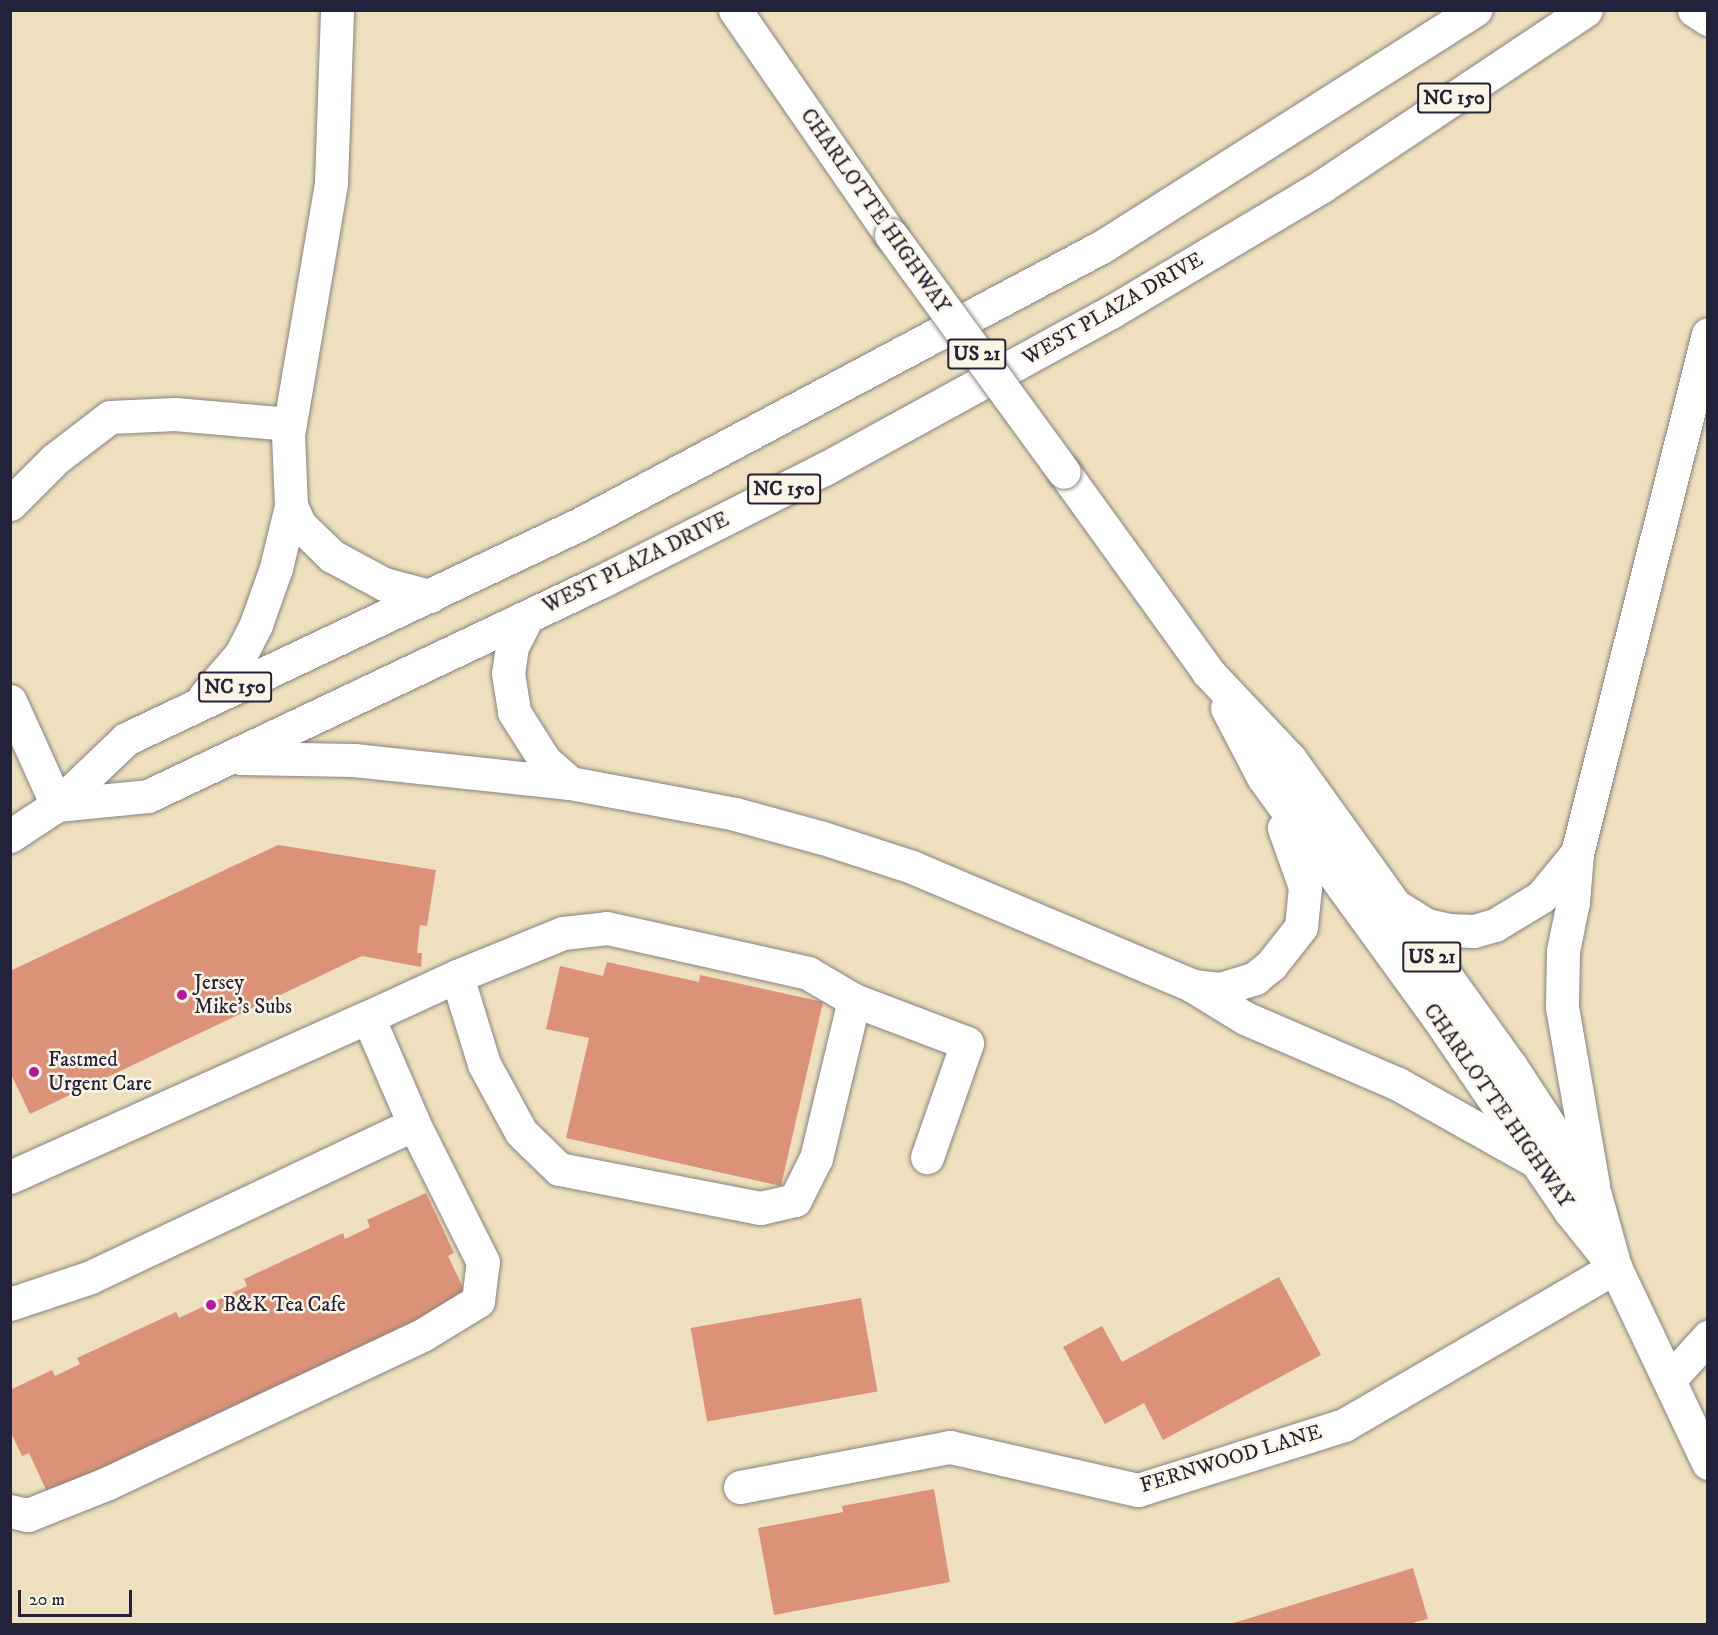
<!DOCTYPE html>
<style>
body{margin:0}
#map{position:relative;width:1718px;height:1635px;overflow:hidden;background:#eee0be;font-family:"IM FELL DW Pica",serif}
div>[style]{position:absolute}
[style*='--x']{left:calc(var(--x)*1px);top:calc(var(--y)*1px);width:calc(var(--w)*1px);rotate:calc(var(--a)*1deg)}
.building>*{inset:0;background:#dc9278;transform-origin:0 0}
.roads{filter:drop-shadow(0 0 2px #88817c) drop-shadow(0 0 2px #88817c)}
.minor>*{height:33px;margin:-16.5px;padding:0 16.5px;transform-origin:16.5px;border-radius:16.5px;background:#fff}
.major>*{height:33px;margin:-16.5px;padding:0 16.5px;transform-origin:16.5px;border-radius:16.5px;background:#fff}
.bridges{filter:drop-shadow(0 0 2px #88817c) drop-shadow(0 0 2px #88817c)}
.major-bridge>*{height:33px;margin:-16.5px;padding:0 16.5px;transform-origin:16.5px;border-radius:16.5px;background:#fff}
.dots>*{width:16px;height:16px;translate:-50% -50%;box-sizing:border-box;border:3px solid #fcf5e5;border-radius:50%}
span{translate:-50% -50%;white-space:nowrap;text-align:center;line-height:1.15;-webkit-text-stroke:5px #fcf5e5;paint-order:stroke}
.shield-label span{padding:2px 4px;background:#fcf5e5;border:2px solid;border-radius:4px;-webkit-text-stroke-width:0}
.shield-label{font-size:20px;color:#22223b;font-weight:700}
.street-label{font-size:21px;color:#22223b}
.poi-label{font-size:21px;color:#22223b}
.left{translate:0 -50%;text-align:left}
.frame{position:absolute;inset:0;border:12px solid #22223b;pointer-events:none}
.scale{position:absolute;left:18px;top:1590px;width:114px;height:27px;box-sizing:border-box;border:3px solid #22223b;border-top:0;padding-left:8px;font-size:18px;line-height:21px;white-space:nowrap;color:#22223b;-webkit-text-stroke:4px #fcf5e5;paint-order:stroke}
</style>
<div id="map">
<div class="building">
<i style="clip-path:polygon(278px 845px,436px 870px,427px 926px,420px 925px,417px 953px,422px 953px,421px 967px,362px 956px,30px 1114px,10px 1072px,10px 971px)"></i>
<i style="clip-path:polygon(607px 962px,699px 982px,700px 975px,823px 1002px,781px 1186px,566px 1138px,589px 1038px,546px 1029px,560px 966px,603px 976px)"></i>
<i style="clip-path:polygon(426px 1193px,454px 1253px,448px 1256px,468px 1298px,49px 1496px,29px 1453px,22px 1456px,10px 1431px,10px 1390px,52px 1370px,55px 1376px,80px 1364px,77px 1358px,176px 1312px,179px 1318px,247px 1286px,244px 1279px,343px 1233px,345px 1239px,370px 1227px,367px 1220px)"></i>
<i style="clip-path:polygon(1279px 1277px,1321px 1355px,1163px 1440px,1144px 1403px,1105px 1424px,1063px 1347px,1102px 1326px,1122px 1362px)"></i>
<i style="left:861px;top:1298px;width:95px;height:173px;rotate:80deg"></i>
<i style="clip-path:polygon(934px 1489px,950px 1582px,774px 1615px,758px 1528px,843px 1512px,842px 1506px)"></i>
<i style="clip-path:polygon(1413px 1568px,1428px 1619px,1408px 1624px,1230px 1624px)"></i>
</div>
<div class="roads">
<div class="minor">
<i style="--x:10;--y:504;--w:64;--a:-45"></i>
<i style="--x:55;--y:459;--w:69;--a:-37.4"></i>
<i style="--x:110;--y:417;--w:65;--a:-2.6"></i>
<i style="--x:175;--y:414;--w:115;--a:5"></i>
<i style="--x:10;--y:701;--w:114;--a:65.7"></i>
<i style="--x:851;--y:999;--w:124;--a:20.8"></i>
<i style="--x:967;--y:1043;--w:121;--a:109.3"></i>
<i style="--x:368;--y:1017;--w:98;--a:-24.7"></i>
<i style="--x:457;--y:976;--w:114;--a:-22.1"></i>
<i style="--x:563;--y:933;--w:44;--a:-6.5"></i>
<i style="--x:607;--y:928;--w:206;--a:12.6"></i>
<i style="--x:808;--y:973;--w:53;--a:30.4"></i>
<i style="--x:854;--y:1000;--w:163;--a:103.5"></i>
<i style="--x:816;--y:1158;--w:47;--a:116.6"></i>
<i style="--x:795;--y:1200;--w:36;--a:167"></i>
<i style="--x:760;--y:1208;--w:205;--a:-169"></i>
<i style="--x:559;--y:1169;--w:53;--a:-135.8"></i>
<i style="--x:521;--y:1132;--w:77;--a:-118.6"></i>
<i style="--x:484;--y:1064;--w:92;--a:-107.1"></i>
<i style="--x:10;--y:1177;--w:392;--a:-24.1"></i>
<i style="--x:368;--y:1017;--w:116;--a:66.7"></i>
<i style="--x:414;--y:1124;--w:357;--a:154.7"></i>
<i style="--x:91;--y:1277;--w:85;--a:161.6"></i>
<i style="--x:1670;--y:1379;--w:57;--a:-47.9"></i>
<i style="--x:740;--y:1487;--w:214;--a:-10.8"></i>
<i style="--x:950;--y:1447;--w:193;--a:12.9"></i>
<i style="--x:1138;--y:1490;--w:216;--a:-17.5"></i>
<i style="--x:1344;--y:1425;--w:314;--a:-30.2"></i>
<i style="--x:10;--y:1511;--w:18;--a:13"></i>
<i style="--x:28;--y:1515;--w:86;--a:-21.8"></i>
<i style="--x:108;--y:1483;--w:349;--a:-25.2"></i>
<i style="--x:424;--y:1334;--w:63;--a:-31.4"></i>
<i style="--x:478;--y:1301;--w:39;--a:-83"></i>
<i style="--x:483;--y:1262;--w:154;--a:-116.6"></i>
</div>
<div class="major">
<i style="--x:735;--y:10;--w:274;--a:55.3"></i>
<i style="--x:1694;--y:10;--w:17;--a:33"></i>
<i style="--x:1064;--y:472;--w:246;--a:54.2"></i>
<i style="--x:1208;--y:672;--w:120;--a:46.7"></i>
<i style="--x:1290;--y:759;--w:377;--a:54.3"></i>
<i style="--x:1510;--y:1065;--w:155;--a:56.8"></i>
<i style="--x:1595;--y:1195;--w:75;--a:74.5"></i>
<i style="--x:1615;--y:1267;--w:217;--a:64.6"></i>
<i style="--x:291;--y:506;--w:21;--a:65"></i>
<i style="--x:300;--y:525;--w:45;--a:44.1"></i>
<i style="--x:332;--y:556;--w:59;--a:28.3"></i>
<i style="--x:384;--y:584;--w:48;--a:14.6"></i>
<i style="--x:527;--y:617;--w:33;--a:117"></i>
<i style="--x:512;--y:646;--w:27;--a:98"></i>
<i style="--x:508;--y:673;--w:39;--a:81"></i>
<i style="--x:514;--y:712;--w:58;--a:57.7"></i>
<i style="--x:545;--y:761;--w:33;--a:41"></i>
<i style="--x:205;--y:696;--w:55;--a:-49.4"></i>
<i style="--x:241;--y:654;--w:34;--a:-63"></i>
<i style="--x:256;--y:624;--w:59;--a:-70.3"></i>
<i style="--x:276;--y:568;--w:64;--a:-76.4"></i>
<i style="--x:291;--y:506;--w:71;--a:-92.4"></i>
<i style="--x:288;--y:435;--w:256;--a:-80.3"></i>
<i style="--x:331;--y:183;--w:173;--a:-88"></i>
<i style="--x:1227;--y:708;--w:78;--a:62.4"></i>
<i style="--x:1263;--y:777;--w:299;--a:54"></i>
<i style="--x:1439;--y:1019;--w:232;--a:55.7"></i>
<i style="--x:1570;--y:1211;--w:59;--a:51.2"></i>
<i style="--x:241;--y:758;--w:113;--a:1"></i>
<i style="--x:354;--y:760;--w:217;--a:6.1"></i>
<i style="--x:570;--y:783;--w:168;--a:10.6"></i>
<i style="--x:735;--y:814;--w:91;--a:15.3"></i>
<i style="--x:823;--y:838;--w:94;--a:18"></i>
<i style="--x:912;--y:867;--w:303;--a:22.9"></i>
<i style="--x:1191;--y:985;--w:63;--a:31.4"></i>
<i style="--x:1245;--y:1018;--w:167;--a:23.3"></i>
<i style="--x:1398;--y:1084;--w:162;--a:29.3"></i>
<i style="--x:57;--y:805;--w:91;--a:-5.6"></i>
<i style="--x:148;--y:796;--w:502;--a:-25.34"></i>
<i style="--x:602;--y:581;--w:249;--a:-26.8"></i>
<i style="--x:824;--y:469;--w:327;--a:-28.7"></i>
<i style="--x:1111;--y:312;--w:246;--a:-30.8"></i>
<i style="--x:1322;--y:186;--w:317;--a:-33.7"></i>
<i style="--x:10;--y:836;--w:56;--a:-33.4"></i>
<i style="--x:57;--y:805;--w:95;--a:-43.7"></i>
<i style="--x:126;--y:739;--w:502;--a:-25.34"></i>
<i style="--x:580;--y:524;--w:592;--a:-27.99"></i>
<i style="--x:1103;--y:246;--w:441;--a:-32.4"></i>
<i style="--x:1401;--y:909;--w:31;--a:32"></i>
<i style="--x:1427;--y:925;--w:22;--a:13"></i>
<i style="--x:1448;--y:930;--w:26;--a:2"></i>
<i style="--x:1474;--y:931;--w:22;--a:-16"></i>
<i style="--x:1495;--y:925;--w:54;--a:-31.3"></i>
<i style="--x:1541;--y:897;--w:57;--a:-50.7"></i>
<i style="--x:1193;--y:986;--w:27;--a:6"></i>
<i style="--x:1220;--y:989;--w:37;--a:-17"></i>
<i style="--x:1255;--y:978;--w:21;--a:-39"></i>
<i style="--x:1271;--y:965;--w:48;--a:-51.7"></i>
<i style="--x:1301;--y:927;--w:40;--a:-84.3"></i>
<i style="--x:1305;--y:887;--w:63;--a:-109.6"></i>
<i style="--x:1593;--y:1185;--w:181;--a:-99.9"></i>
<i style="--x:1562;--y:1007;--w:56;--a:-89"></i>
<i style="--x:1563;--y:951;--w:50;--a:-78.5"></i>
<i style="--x:1573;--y:902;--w:49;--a:-85.3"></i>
<i style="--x:1577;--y:853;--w:535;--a:-75.83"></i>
</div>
</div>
<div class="bridges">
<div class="major-bridge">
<i style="--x:891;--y:235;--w:293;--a:53.9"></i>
</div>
</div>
<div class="dots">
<i style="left:182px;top:995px;background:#b5179e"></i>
<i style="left:34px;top:1072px;background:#b5179e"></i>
<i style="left:211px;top:1305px;background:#b5179e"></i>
</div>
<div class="shield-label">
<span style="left:1454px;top:98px">NC 150</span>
<span style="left:977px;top:354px">US 21</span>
<span style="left:784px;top:489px">NC 150</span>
<span style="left:235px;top:687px">NC 150</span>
<span style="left:1432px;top:957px">US 21</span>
</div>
<div class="street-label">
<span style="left:875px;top:211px;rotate:55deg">CHARLOTTE HIGHWAY</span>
<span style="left:1113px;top:309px;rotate:-30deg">WEST PLAZA DRIVE</span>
<span style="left:636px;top:563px;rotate:-26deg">WEST PLAZA DRIVE</span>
<span style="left:1498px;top:1106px;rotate:55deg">CHARLOTTE HIGHWAY</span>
<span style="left:1231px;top:1459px;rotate:-17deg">FERNWOOD LANE</span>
</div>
<div class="poi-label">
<span class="left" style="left:194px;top:995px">Jersey<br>Mike's Subs</span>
<span class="left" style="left:48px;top:1072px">Fastmed<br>Urgent Care</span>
<span class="left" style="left:223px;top:1305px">B&amp;K Tea Cafe</span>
</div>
<div class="frame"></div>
<div class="scale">20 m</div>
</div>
